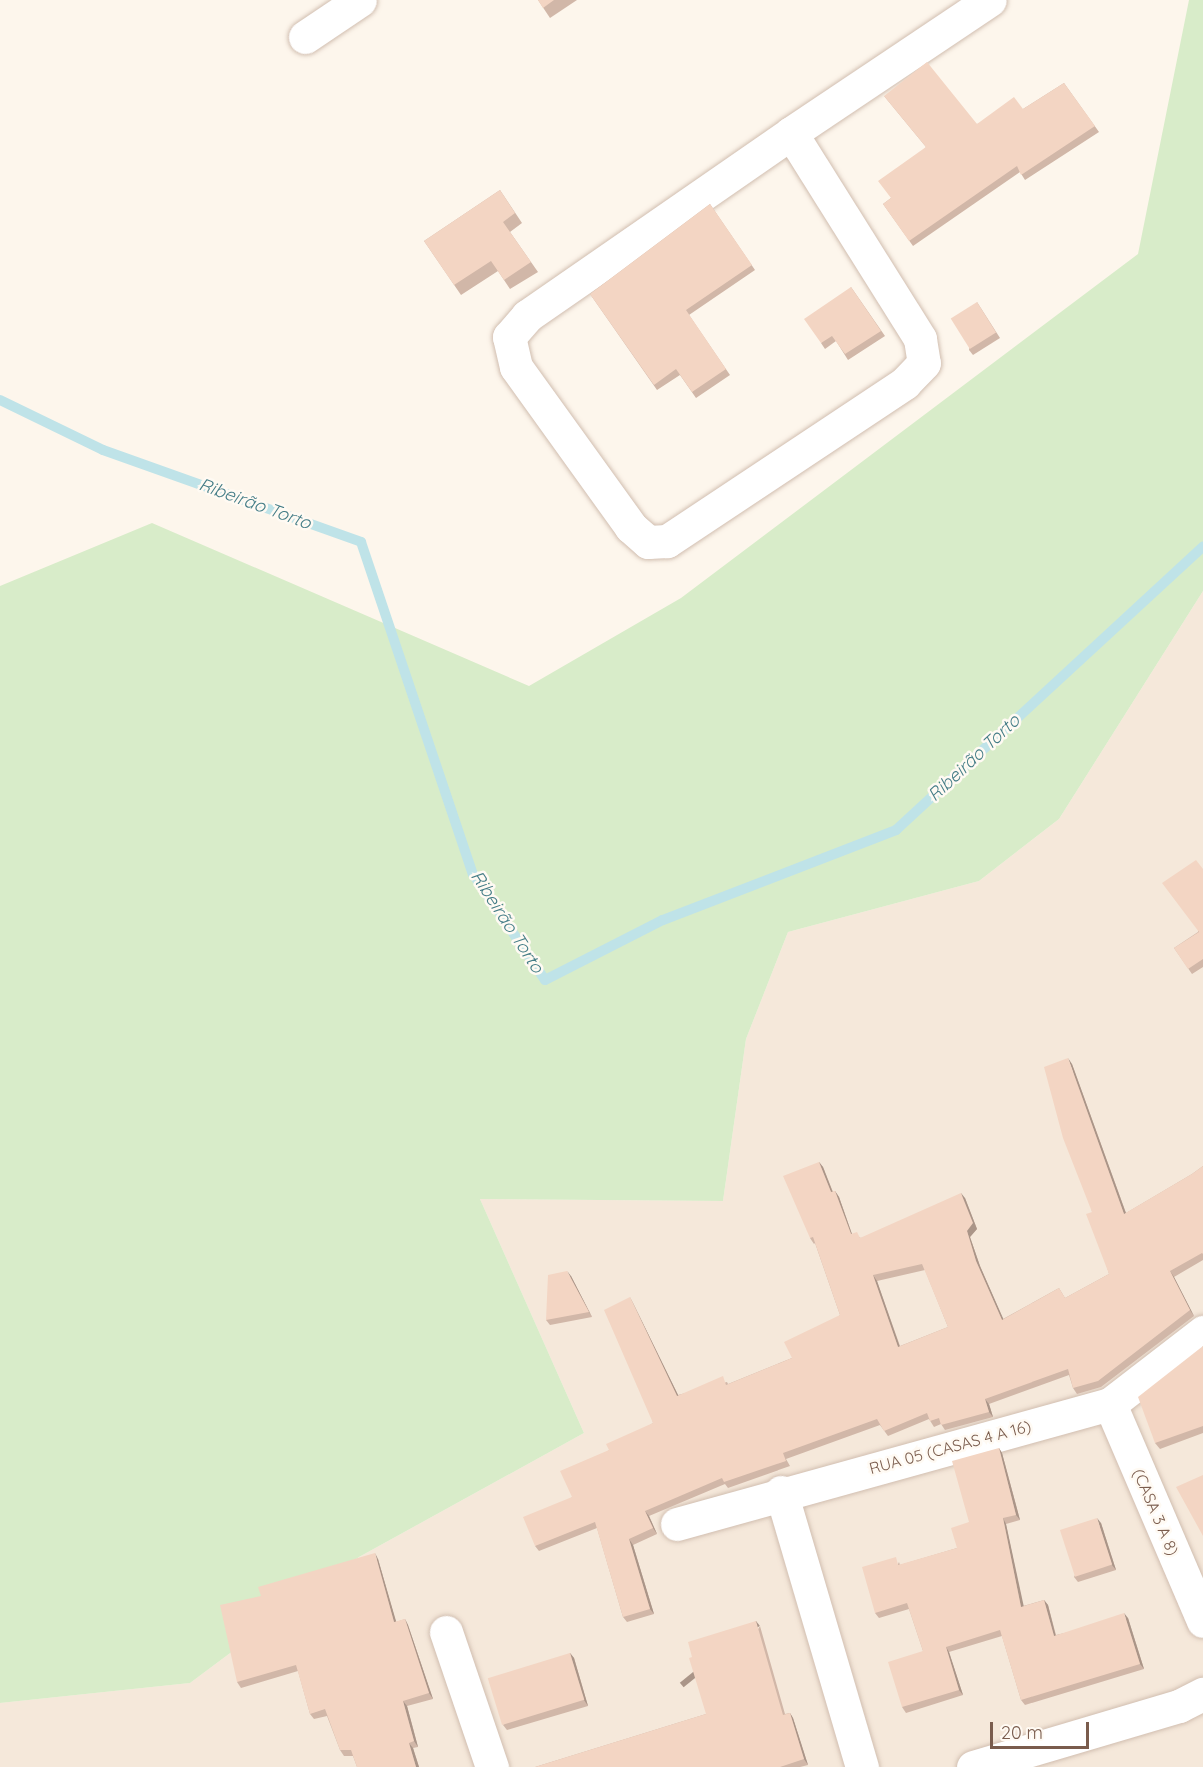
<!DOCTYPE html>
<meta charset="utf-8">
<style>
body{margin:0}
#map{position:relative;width:1203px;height:1767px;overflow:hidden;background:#fdf6ec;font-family:Quicksand,sans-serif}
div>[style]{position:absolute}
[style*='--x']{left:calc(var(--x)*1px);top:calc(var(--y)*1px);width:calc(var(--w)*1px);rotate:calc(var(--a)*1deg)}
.residential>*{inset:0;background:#f5e8da}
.green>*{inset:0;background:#d8ecc9}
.stream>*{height:10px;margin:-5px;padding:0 5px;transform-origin:5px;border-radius:5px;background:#bfe3e8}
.roads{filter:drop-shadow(0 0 2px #d1beb0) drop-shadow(0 0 2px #d1beb0)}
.minor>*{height:33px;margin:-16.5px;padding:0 16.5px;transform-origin:16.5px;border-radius:16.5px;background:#fff}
.wall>*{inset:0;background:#d1b7a8}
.shaded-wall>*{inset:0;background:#aa9588;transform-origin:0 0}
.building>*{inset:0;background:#f3d5c3;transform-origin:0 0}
span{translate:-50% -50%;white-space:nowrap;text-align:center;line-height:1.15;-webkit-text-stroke:5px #fffaf3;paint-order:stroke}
.street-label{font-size:16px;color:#7a5c4d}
.water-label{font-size:18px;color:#437c86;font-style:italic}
.scale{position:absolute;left:990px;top:1722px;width:99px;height:27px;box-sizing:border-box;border:3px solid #7a5c4d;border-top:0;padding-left:8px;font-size:18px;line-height:21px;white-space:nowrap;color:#7a5c4d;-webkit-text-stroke:4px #fffaf3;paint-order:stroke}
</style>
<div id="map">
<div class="residential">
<i style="clip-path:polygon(1203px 591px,1203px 1767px,0 1767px,0 1703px,190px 1683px,359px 1557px,584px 1433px,480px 1199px,723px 1201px,746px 1039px,788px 932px,979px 881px,1059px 819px)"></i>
</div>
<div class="green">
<i style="clip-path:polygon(1189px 0,1203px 0,1203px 591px,1059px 819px,979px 881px,788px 932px,746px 1039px,723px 1201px,480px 1199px,584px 1433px,359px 1557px,190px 1683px,0 1703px,0 586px,152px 523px,529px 686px,681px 598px,1138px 254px)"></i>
</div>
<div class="stream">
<i style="--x:0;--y:400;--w:114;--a:25.9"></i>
<i style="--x:103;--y:450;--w:274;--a:19.6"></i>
<i style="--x:361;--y:542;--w:350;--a:71.4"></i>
<i style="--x:473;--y:874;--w:128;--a:55.8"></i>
<i style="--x:545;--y:980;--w:132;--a:-27"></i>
<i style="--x:663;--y:920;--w:250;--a:-21.1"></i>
<i style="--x:896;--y:830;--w:418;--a:-42.7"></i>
</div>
<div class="roads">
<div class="minor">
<i style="--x:305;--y:37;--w:66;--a:-33.9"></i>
<i style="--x:791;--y:133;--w:243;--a:57.9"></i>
<i style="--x:920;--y:339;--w:24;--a:81"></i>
<i style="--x:924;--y:363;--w:28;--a:134"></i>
<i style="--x:905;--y:383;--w:286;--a:146.4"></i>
<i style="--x:667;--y:541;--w:19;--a:177"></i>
<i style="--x:648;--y:542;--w:23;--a:-139"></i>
<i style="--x:631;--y:527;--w:197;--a:-125.7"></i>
<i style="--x:516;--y:367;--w:31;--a:-103"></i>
<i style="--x:509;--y:337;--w:28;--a:-49"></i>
<i style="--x:527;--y:316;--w:321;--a:-34.7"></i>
<i style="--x:791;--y:133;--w:239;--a:-33.8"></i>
<i style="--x:1110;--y:1404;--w:236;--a:66.8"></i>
<i style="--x:781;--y:1492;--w:287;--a:73.6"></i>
<i style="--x:677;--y:1524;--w:449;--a:-15.5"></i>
<i style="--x:1110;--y:1404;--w:118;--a:-37.7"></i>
<i style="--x:446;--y:1632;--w:143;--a:71.2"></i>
<i style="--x:973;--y:1767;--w:215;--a:-16.5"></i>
<i style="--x:1179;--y:1706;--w:27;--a:-27"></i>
</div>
</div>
<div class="wall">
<i style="clip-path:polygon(538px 0,577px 0,550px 18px)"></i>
<i style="clip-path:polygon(1064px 83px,1099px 132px,1025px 180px,1020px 172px,913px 246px,883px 204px,891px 198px,926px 147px,884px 96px,977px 124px,1023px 109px)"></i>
<i style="clip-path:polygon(500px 190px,522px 223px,510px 232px,538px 272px,510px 289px,498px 271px,461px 295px,424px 241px)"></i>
<i style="clip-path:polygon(710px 204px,755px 270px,689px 315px,730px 375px,696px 398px,680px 375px,657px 390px,590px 294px)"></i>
<i style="clip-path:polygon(851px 287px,885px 336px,848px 360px,836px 341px,825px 349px,821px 343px)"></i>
<i style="clip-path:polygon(977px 302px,1000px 338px,973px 355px,969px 350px)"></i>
<i style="clip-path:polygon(1203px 869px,1203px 967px,1192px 974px,1174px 948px,1198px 932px)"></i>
<i style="clip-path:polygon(evenodd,1072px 1064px,1126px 1213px,1192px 1174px,1203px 1166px,1203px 1260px,1174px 1277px,1194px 1316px,1101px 1387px,1077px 1394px,1073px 1388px,1069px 1375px,989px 1404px,993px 1417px,945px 1430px,941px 1424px,934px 1427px,929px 1419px,888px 1436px,880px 1425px,786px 1459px,790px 1466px,728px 1488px,725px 1484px,649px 1516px,657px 1534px,633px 1545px,654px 1614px,627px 1622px,623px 1617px,597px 1528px,539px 1551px,535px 1546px,572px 1497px,609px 1450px,653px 1423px,630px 1297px,633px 1303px,678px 1395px,727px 1382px,728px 1384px,792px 1358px,840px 1315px,815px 1243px,814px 1244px,810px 1238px,819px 1162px,823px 1167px,833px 1192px,835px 1191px,839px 1197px,852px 1234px,861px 1238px,965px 1198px,977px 1229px,970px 1237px,980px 1266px,1003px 1319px,1059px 1288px,1065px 1298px,1109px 1274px,1092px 1212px,1072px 1064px,925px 1270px,948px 1327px,900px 1346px,877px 1281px,925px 1270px)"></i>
<i style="clip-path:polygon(571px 1276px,592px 1317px,550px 1325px,546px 1320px)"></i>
<i style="clip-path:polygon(1203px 1346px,1203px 1433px,1160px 1449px,1155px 1443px)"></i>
<i style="clip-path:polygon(999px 1448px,1002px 1453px,1020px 1520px,1006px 1524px,1023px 1606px,1044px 1600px,1048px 1605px,1056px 1635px,1128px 1618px,1144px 1669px,1025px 1705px,1021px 1700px,1002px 1636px,949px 1652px,963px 1695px,906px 1713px,902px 1707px,923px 1651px,909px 1609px,879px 1618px,875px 1613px,899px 1562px,900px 1565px,957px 1548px,969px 1522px)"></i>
<i style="clip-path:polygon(1101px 1523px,1116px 1570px,1078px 1582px,1074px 1577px)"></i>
<i style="clip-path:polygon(378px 1559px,396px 1622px,405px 1619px,408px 1625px,433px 1699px,407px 1706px,418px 1747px,413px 1748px,419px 1767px,357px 1767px,353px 1756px,344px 1756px,340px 1750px,327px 1716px,314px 1719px,310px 1714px,298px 1671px,241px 1688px,237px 1682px,261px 1596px)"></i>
<i style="clip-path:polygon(760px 1626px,785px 1714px,790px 1713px,793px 1718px,808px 1765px,800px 1767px,535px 1767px,706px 1714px)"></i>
<i style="clip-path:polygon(570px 1653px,574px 1658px,588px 1706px,507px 1730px,503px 1725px)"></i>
</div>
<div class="shaded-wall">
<i style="clip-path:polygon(1068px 1058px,1072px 1064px,1128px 1219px,1124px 1214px)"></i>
<i style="clip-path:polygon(819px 1162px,823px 1167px,835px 1198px,831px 1192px)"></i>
<i style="clip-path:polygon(835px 1191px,839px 1197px,854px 1240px,851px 1234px)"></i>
<i style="clip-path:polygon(961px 1193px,965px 1198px,977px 1229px,970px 1237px,980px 1266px,1006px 1325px,1002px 1320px,976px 1261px,967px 1231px)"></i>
<i style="clip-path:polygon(567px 1271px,571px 1276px,592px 1317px,589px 1312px)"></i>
<i style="clip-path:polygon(1170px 1271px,1174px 1277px,1194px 1316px,1190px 1310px)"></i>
<i style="clip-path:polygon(873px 1275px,877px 1281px,902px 1353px,898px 1347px)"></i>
<i style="clip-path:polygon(630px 1297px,633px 1303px,681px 1401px,677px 1396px)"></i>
<i style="clip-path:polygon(985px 1399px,989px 1404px,993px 1417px,989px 1412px)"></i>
<i style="clip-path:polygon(999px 1448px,1002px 1453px,1020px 1520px,1016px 1515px)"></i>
<i style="clip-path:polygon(645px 1511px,649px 1516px,657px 1534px,653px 1528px)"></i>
<i style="clip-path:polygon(1003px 1518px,1006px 1524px,1025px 1612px,1021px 1607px)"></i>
<i style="clip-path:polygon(1097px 1518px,1101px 1523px,1116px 1570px,1112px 1565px)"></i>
<i style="clip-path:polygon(629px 1539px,633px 1545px,654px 1614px,650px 1609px)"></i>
<i style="clip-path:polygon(375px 1553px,378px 1559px,398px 1628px,394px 1622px)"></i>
<i style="clip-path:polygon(1044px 1600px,1048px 1605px,1057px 1641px,1054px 1636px)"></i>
<i style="clip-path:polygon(1124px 1613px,1128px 1618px,1144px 1669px,1140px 1664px)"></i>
<i style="clip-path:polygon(405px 1619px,408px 1625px,433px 1699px,429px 1693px)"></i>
<i style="left:756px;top:1621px;width:6px;height:98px;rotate:51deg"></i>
<i style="clip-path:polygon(946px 1647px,949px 1652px,963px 1695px,959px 1690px)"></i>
<i style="clip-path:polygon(570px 1653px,574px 1658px,588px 1706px,584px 1700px)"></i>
<i style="clip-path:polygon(403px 1701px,407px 1706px,418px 1747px,414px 1741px)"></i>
<i style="clip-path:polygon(790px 1713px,793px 1718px,808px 1765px,804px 1759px)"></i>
<i style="clip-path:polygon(409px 1743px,413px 1748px,419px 1767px,416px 1767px)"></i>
</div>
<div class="building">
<i style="clip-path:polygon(538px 0,554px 0,543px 8px)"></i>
<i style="clip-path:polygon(927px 62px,977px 124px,1014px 97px,1023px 109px,1064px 83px,1095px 126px,1021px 175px,1017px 166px,909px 241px,883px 204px,891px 198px,878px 181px,926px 147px,884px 96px)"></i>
<i style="clip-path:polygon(500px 190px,515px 213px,503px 222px,531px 262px,504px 280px,491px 261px,454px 285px,424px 241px)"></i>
<i style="clip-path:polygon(710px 204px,752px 265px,686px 310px,726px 369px,692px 392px,676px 369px,654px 385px,590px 294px)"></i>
<i style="clip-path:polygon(851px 287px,881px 331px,845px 354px,832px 336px,821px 343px,804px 319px)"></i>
<i style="left:977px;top:302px;width:36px;height:31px;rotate:58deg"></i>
<i style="clip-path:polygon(1196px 860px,1203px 869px,1203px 959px,1188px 969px,1174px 948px,1199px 932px,1162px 883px)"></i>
<i style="clip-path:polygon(evenodd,1068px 1058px,1124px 1214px,1192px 1174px,1203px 1166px,1203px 1254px,1202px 1253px,1170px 1271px,1190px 1310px,1098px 1381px,1073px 1388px,1068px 1369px,985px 1399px,989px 1412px,941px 1425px,939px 1418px,930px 1421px,927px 1413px,884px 1431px,877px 1419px,783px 1453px,786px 1461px,724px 1482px,722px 1478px,645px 1511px,653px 1528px,629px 1539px,650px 1609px,623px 1617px,595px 1522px,535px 1546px,523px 1517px,572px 1497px,560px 1471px,609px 1450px,606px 1444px,653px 1423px,604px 1310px,630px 1297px,677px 1396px,723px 1376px,726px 1385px,792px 1358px,784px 1342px,840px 1315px,813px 1237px,810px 1238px,783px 1176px,819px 1162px,831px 1192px,835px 1191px,851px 1234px,857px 1232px,860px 1238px,961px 1193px,973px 1223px,967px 1231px,976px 1261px,1002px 1320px,1059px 1288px,1065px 1298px,1109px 1274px,1086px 1214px,1092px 1212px,1063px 1138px,1044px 1067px,1068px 1058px,922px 1264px,948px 1327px,898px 1347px,873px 1275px,922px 1264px)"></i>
<i style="clip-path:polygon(567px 1271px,589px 1312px,546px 1320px,548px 1275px)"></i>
<i style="clip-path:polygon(1203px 1346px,1203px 1426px,1155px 1443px,1138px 1397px)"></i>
<i style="clip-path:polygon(999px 1448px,1016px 1515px,1003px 1518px,1021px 1607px,1044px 1600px,1054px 1636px,1124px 1613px,1140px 1664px,1021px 1700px,1000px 1630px,946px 1647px,959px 1690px,902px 1707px,888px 1662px,923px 1651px,907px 1603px,875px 1613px,862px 1567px,896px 1557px,898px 1565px,957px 1548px,951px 1528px,969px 1522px,952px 1461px)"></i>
<i style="clip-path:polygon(1203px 1475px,1203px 1536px,1176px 1487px)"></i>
<i style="left:1097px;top:1518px;width:49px;height:39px;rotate:72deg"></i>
<i style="clip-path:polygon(375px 1553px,394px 1622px,405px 1619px,429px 1693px,403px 1701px,414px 1741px,409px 1743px,416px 1767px,357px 1767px,351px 1750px,340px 1750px,325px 1709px,310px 1714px,296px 1665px,237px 1682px,220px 1605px,261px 1596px,258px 1587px)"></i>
<i style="clip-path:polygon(756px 1621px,783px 1715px,790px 1713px,804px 1759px,780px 1767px,535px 1767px,706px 1714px,689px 1658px,692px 1657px,688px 1642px)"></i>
<i style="left:570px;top:1653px;width:49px;height:86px;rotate:73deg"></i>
</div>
<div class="street-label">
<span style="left:950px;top:1447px;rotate:-15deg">RUA 05 (CASAS 4 A 16)</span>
<span style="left:1156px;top:1512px;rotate:67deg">(CASA 3 A 8)</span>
</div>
<div class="water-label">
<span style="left:255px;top:504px;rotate:20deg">Ribeirão Torto</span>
<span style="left:974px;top:758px;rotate:-43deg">Ribeirão Torto</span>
<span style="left:507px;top:922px;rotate:57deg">Ribeirão Torto</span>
</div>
<div class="scale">20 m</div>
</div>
